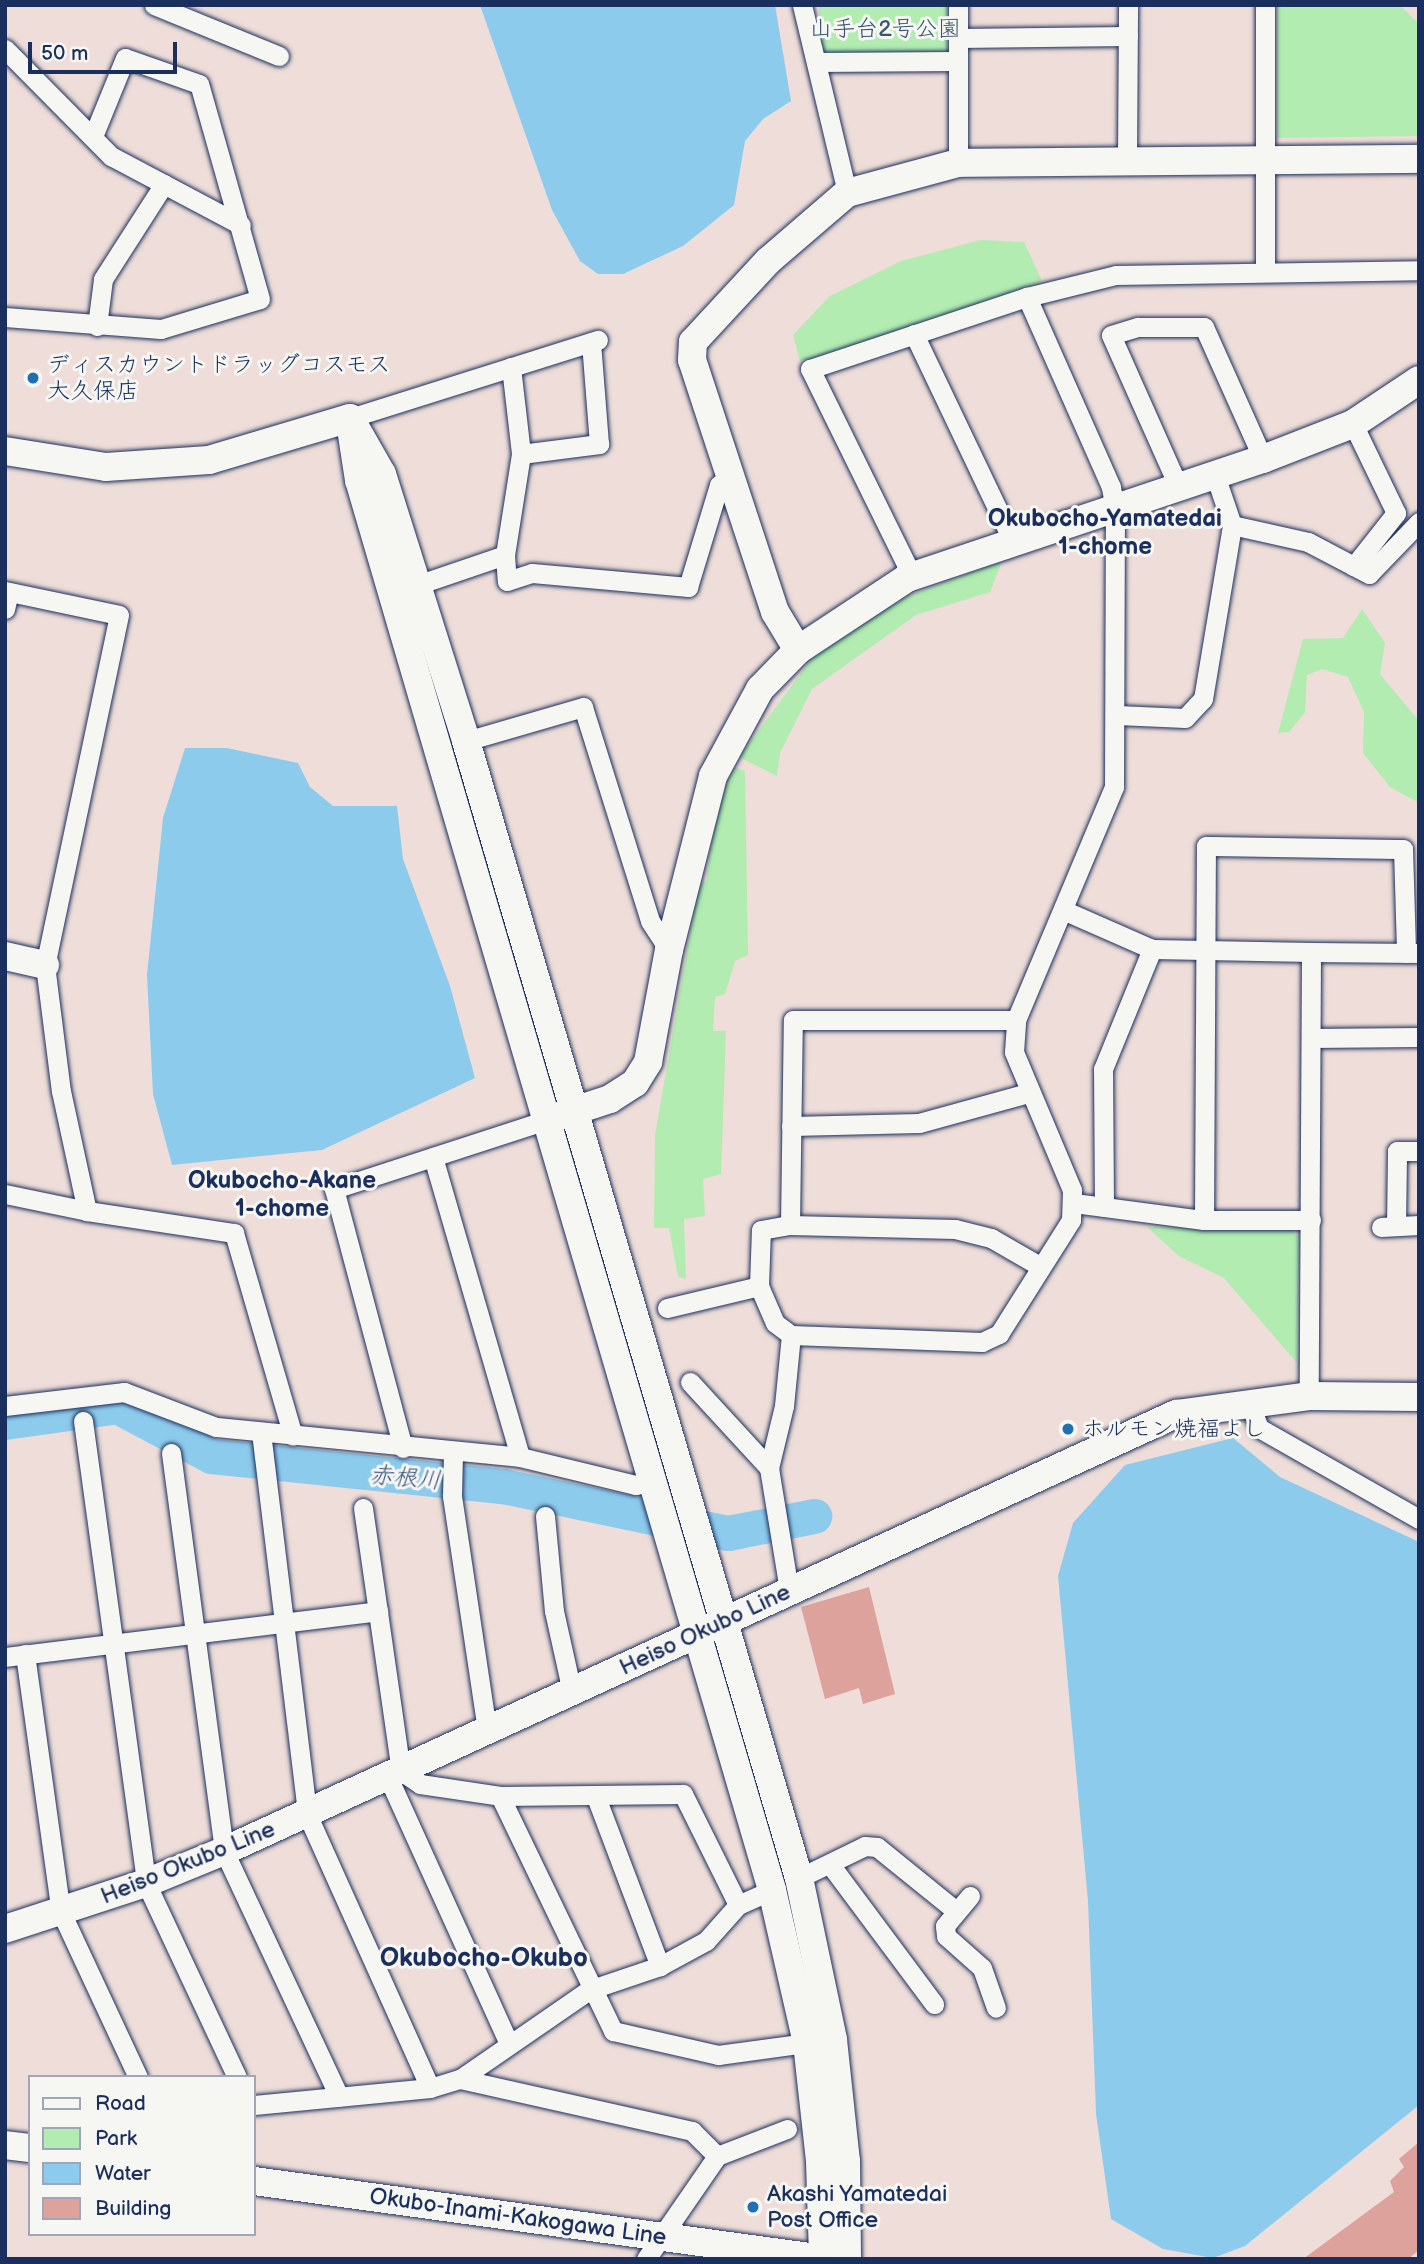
<!DOCTYPE html>
<meta charset="utf-8">
<style>
body{margin:0}
#map{position:relative;width:1424px;height:2264px;overflow:hidden;background:#eeddd8;font-family:"Balsamiq Sans","Klee One",sans-serif}
div>[style]{position:absolute}
[style*='--x']{left:calc(var(--x)*1px);top:calc(var(--y)*1px);width:calc(var(--w)*1px);rotate:calc(var(--a)*1deg)}
.green>*{inset:0;background:#b2ecb1;transform-origin:0 0}
.water>*{inset:0;background:#8dcbed}
.river>*{height:35px;margin:-17.5px;padding:0 17.5px;transform-origin:17.5px;border-radius:17.5px;background:#8dcbed}
.building>*{inset:0;background:#dca29b}
.roads{filter:drop-shadow(0 0 2px #1b2f5e) drop-shadow(0 0 2px #1b2f5e)}
.street>*{height:19px;margin:-9.5px;padding:0 9.5px;transform-origin:9.5px;border-radius:9.5px;background:#f6f6f2}
.secondary>*{height:28px;margin:-14px;padding:0 14px;transform-origin:14px;border-radius:14px;background:#f6f6f2}
.dots>*{width:19px;height:19px;translate:-50% -50%;box-sizing:border-box;border:4px solid #f6f6f2;border-radius:50%}
span{translate:-50% -50%;white-space:nowrap;text-align:center;line-height:1.15;-webkit-text-stroke:6px #f6f6f2;paint-order:stroke}
.park-label{font-size:23px;color:#39556f}
.poi-label{font-size:23px;color:#1b2f5e}
.left{translate:0 -50%;text-align:left}
.street-label{font-size:23px;color:#1b2f5e}
.neighbourhood-label{font-size:24px;color:#1b2f5e;font-weight:700}
.water-label{font-size:24px;color:#385682;font-style:italic}
.quarter-label{font-size:26px;color:#1b2f5e;font-weight:700}
.frame{position:absolute;inset:0;border:7px solid #1b2f5e;pointer-events:none}
.legend{position:absolute;left:28px;top:2075px;width:228px;height:161px;box-sizing:border-box;background:#f6f6f2;border:2px solid #9ea6b7;margin:0;padding:9px 12px;list-style:none;font-size:21px;color:#1b2f5e}
.legend li{display:flex;align-items:center;gap:14px;height:35px}
.legend b{width:35px;border:2px solid #9ea6b7}
.scale{position:absolute;left:28px;top:42px;width:149px;height:32px;box-sizing:border-box;border:4px solid #1b2f5e;border-top:0;padding-left:9px;font-size:21px;line-height:24px;white-space:nowrap;color:#1b2f5e;-webkit-text-stroke:5px #f6f6f2;paint-order:stroke}
</style>
<div id="map">
<div class="green">
<i style="left:819px;top:5px;width:128px;height:49px"></i>
<i style="clip-path:polygon(1277px 5px,1400px 5px,1419px 24px,1419px 136px,1277px 138px)"></i>
<i style="clip-path:polygon(981px 240px,1024px 242px,1042px 281px,899px 335px,800px 361px,793px 335px,830px 296px,901px 261px)"></i>
<i style="clip-path:polygon(1002px 561px,990px 592px,916px 615px,812px 689px,780px 753px,777px 776px,739px 757px,816px 653px,905px 597px)"></i>
<i style="clip-path:polygon(1362px 609px,1385px 643px,1380px 674px,1419px 721px,1419px 803px,1390px 787px,1363px 753px,1364px 712px,1348px 677px,1322px 669px,1307px 675px,1305px 712px,1289px 732px,1278px 733px,1303px 639px,1343px 638px)"></i>
<i style="clip-path:polygon(733px 767px,745px 771px,748px 955px,735px 961px,725px 994px,715px 997px,713px 1031px,726px 1031px,721px 1174px,703px 1179px,705px 1216px,684px 1219px,686px 1279px,678px 1277px,669px 1228px,654px 1228px,655px 1135px,699px 881px,706px 882px,715px 815px)"></i>
<i style="clip-path:polygon(1147px 1227px,1291px 1230px,1299px 1236px,1297px 1363px,1224px 1278px,1179px 1256px)"></i>
</div>
<div class="water">
<i style="clip-path:polygon(480px 5px,775px 5px,791px 101px,763px 119px,745px 141px,734px 205px,683px 246px,623px 274px,598px 274px,580px 261px,552px 210px)"></i>
<i style="clip-path:polygon(185px 748px,227px 748px,298px 763px,310px 787px,333px 806px,397px 806px,403px 859px,450px 986px,475px 1078px,322px 1150px,172px 1165px,153px 1094px,147px 975px,163px 818px)"></i>
<i style="clip-path:polygon(1233px 1438px,1280px 1477px,1419px 1542px,1419px 2105px,1245px 2246px,1213px 2258px,1163px 2249px,1111px 2219px,1096px 2114px,1088px 1901px,1058px 1576px,1073px 1523px,1125px 1465px)"></i>
</div>
<div class="river">
<i style="--x:5;--y:1422;--w:113;--a:-8.1"></i>
<i style="--x:117;--y:1406;--w:106;--a:28"></i>
<i style="--x:211;--y:1456;--w:294;--a:5.9"></i>
<i style="--x:503;--y:1486;--w:230;--a:11.8"></i>
<i style="--x:728;--y:1533;--w:88;--a:-11.2"></i>
</div>
<div class="building">
<i style="clip-path:polygon(869px 1587px,895px 1694px,863px 1704px,859px 1688px,825px 1699px,801px 1607px)"></i>
<i style="clip-path:polygon(1419px 2142px,1419px 2250px,1408px 2259px,1303px 2259px,1394px 2192px,1390px 2181px,1404px 2167px,1399px 2159px)"></i>
</div>
<div class="roads">
<div class="street">
<i style="--x:154;--y:5;--w:135;--a:22.2"></i>
<i style="--x:802;--y:5;--w:193;--a:76.5"></i>
<i style="--x:958;--y:5;--w:158;--a:90"></i>
<i style="--x:1265;--y:5;--w:266;--a:90"></i>
<i style="--x:958;--y:38;--w:170;--a:-0.7"></i>
<i style="--x:5;--y:49;--w:151;--a:45.3"></i>
<i style="--x:111;--y:156;--w:147;--a:28"></i>
<i style="--x:816;--y:62;--w:142;--a:-0.4"></i>
<i style="--x:1127;--y:158;--w:153;--a:-89.6"></i>
<i style="--x:5;--y:317;--w:156;--a:4.4"></i>
<i style="--x:161;--y:329;--w:103;--a:-16.9"></i>
<i style="--x:260;--y:299;--w:223;--a:-105.8"></i>
<i style="--x:199;--y:84;--w:78;--a:-160.6"></i>
<i style="--x:125;--y:58;--w:82;--a:112.2"></i>
<i style="--x:97;--y:326;--w:47;--a:-82.7"></i>
<i style="--x:103;--y:279;--w:113;--a:-57.3"></i>
<i style="--x:914;--y:334;--w:233;--a:64.5"></i>
<i style="--x:511;--y:367;--w:88;--a:83.4"></i>
<i style="--x:521;--y:454;--w:102;--a:99"></i>
<i style="--x:505;--y:555;--w:26;--a:86"></i>
<i style="--x:507;--y:581;--w:26;--a:-18"></i>
<i style="--x:532;--y:573;--w:157;--a:5.1"></i>
<i style="--x:688;--y:587;--w:107;--a:-73.1"></i>
<i style="--x:719;--y:485;--w:16;--a:-38"></i>
<i style="--x:350;--y:418;--w:260;--a:-17.5"></i>
<i style="--x:1353;--y:424;--w:99;--a:64.2"></i>
<i style="--x:1396;--y:513;--w:68;--a:128.4"></i>
<i style="--x:521;--y:454;--w:79;--a:-7.3"></i>
<i style="--x:599;--y:444;--w:102;--a:-94.5"></i>
<i style="--x:1179;--y:488;--w:167;--a:-114"></i>
<i style="--x:1111;--y:335;--w:28;--a:-17"></i>
<i style="--x:1138;--y:327;--w:66;--a:0"></i>
<i style="--x:1204;--y:327;--w:145;--a:65.9"></i>
<i style="--x:1232;--y:525;--w:78;--a:12.6"></i>
<i style="--x:1308;--y:542;--w:69;--a:27.7"></i>
<i style="--x:1369;--y:574;--w:72;--a:-46.1"></i>
<i style="--x:912;--y:576;--w:231;--a:-116.2"></i>
<i style="--x:810;--y:369;--w:229;--a:-18.4"></i>
<i style="--x:1027;--y:297;--w:92;--a:-13.9"></i>
<i style="--x:1116;--y:275;--w:303;--a:-0.9"></i>
<i style="--x:417;--y:585;--w:93;--a:-18.8"></i>
<i style="--x:5;--y:591;--w:116;--a:11.9"></i>
<i style="--x:119;--y:615;--w:358;--a:101.9"></i>
<i style="--x:45;--y:965;--w:127;--a:82.8"></i>
<i style="--x:61;--y:1091;--w:123;--a:77.8"></i>
<i style="--x:87;--y:1211;--w:149;--a:8.5"></i>
<i style="--x:234;--y:1233;--w:211;--a:73.8"></i>
<i style="--x:5;--y:609;--w:17;--a:-77"></i>
<i style="--x:1117;--y:715;--w:68;--a:2.5"></i>
<i style="--x:1185;--y:718;--w:26;--a:-47"></i>
<i style="--x:1203;--y:699;--w:176;--a:-80.5"></i>
<i style="--x:1232;--y:525;--w:53;--a:-108.8"></i>
<i style="--x:466;--y:741;--w:122;--a:-16.2"></i>
<i style="--x:583;--y:707;--w:224;--a:72.6"></i>
<i style="--x:650;--y:921;--w:35;--a:57"></i>
<i style="--x:1063;--y:910;--w:97;--a:23.7"></i>
<i style="--x:1152;--y:949;--w:159;--a:1.1"></i>
<i style="--x:1311;--y:952;--w:444;--a:90.3"></i>
<i style="--x:1311;--y:952;--w:107;--a:0.5"></i>
<i style="--x:1311;--y:1038;--w:108;--a:-0.5"></i>
<i style="--x:791;--y:1126;--w:128;--a:-1.3"></i>
<i style="--x:919;--y:1123;--w:113;--a:-15.4"></i>
<i style="--x:433;--y:1157;--w:312;--a:73.8"></i>
<i style="--x:5;--y:1194;--w:84;--a:11.7"></i>
<i style="--x:1074;--y:1203;--w:131;--a:7.5"></i>
<i style="--x:1204;--y:1220;--w:107;--a:0"></i>
<i style="--x:1104;--y:1207;--w:138;--a:-90.4"></i>
<i style="--x:1103;--y:1069;--w:130;--a:-67.8"></i>
<i style="--x:1204;--y:1220;--w:374;--a:-89.7"></i>
<i style="--x:1206;--y:846;--w:197;--a:0.9"></i>
<i style="--x:1403;--y:849;--w:104;--a:88.3"></i>
<i style="--x:790;--y:1225;--w:205;--a:-89.2"></i>
<i style="--x:793;--y:1020;--w:223;--a:0"></i>
<i style="--x:1396;--y:1226;--w:75;--a:-89.2"></i>
<i style="--x:1397;--y:1151;--w:22;--a:0"></i>
<i style="--x:1381;--y:1227;--w:38;--a:-3"></i>
<i style="--x:759;--y:1286;--w:56;--a:-88"></i>
<i style="--x:761;--y:1230;--w:29;--a:-10"></i>
<i style="--x:790;--y:1225;--w:165;--a:1.4"></i>
<i style="--x:955;--y:1229;--w:37;--a:14"></i>
<i style="--x:991;--y:1238;--w:54;--a:29.9"></i>
<i style="--x:667;--y:1308;--w:95;--a:-13.4"></i>
<i style="--x:759;--y:1286;--w:40;--a:66.6"></i>
<i style="--x:775;--y:1323;--w:20;--a:37"></i>
<i style="--x:791;--y:1335;--w:191;--a:2.1"></i>
<i style="--x:982;--y:1342;--w:19;--a:-25"></i>
<i style="--x:999;--y:1334;--w:135;--a:-57.7"></i>
<i style="--x:1071;--y:1220;--w:30;--a:-88"></i>
<i style="--x:1072;--y:1190;--w:150;--a:-112.8"></i>
<i style="--x:1014;--y:1052;--w:32;--a:-86"></i>
<i style="--x:1016;--y:1020;--w:253;--a:-67.2"></i>
<i style="--x:1114;--y:787;--w:277;--a:-89.8"></i>
<i style="--x:1115;--y:510;--w:23;--a:-100"></i>
<i style="--x:1111;--y:487;--w:208;--a:-113.9"></i>
<i style="--x:690;--y:1382;--w:117;--a:47.4"></i>
<i style="--x:769;--y:1468;--w:124;--a:80.7"></i>
<i style="--x:1249;--y:1401;--w:29;--a:70"></i>
<i style="--x:1259;--y:1428;--w:184;--a:29.6"></i>
<i style="--x:5;--y:1406;--w:120;--a:-6.7"></i>
<i style="--x:124;--y:1392;--w:98;--a:20.8"></i>
<i style="--x:216;--y:1427;--w:305;--a:5.6"></i>
<i style="--x:520;--y:1457;--w:119;--a:13.6"></i>
<i style="--x:636;--y:1485;--w:20;--a:-15"></i>
<i style="--x:83;--y:1421;--w:466;--a:82.2"></i>
<i style="--x:146;--y:1883;--w:214;--a:64.9"></i>
<i style="--x:261;--y:1432;--w:385;--a:83.1"></i>
<i style="--x:307;--y:1814;--w:300;--a:65.8"></i>
<i style="--x:403;--y:1448;--w:268;--a:-104.9"></i>
<i style="--x:334;--y:1189;--w:226;--a:-18"></i>
<i style="--x:171;--y:1453;--w:402;--a:82.4"></i>
<i style="--x:224;--y:1851;--w:271;--a:64.9"></i>
<i style="--x:453;--y:1453;--w:43;--a:91.3"></i>
<i style="--x:452;--y:1496;--w:238;--a:81.5"></i>
<i style="--x:769;--y:1468;--w:64;--a:-76.4"></i>
<i style="--x:784;--y:1406;--w:71;--a:-84.4"></i>
<i style="--x:363;--y:1508;--w:266;--a:81.8"></i>
<i style="--x:401;--y:1771;--w:23;--a:34"></i>
<i style="--x:420;--y:1784;--w:81;--a:8.5"></i>
<i style="--x:500;--y:1796;--w:183;--a:-0.6"></i>
<i style="--x:683;--y:1794;--w:124;--a:63.6"></i>
<i style="--x:545;--y:1516;--w:95;--a:84.6"></i>
<i style="--x:554;--y:1611;--w:83;--a:77.5"></i>
<i style="--x:25;--y:1654;--w:260;--a:82.1"></i>
<i style="--x:61;--y:1912;--w:182;--a:65"></i>
<i style="--x:5;--y:1657;--w:376;--a:-7"></i>
<i style="--x:388;--y:1777;--w:293;--a:65.6"></i>
<i style="--x:500;--y:1796;--w:261;--a:64.3"></i>
<i style="--x:613;--y:2031;--w:108;--a:12.9"></i>
<i style="--x:718;--y:2055;--w:90;--a:-7.7"></i>
<i style="--x:596;--y:1797;--w:181;--a:69.3"></i>
<i style="--x:832;--y:1867;--w:171;--a:53.3"></i>
<i style="--x:799;--y:1878;--w:73;--a:-25.9"></i>
<i style="--x:865;--y:1846;--w:12;--a:5"></i>
<i style="--x:877;--y:1847;--w:102;--a:39"></i>
<i style="--x:970;--y:1896;--w:39;--a:130"></i>
<i style="--x:945;--y:1926;--w:10;--a:84"></i>
<i style="--x:946;--y:1936;--w:48;--a:41.6"></i>
<i style="--x:982;--y:1968;--w:42;--a:70.7"></i>
<i style="--x:460;--y:2079;--w:238;--a:12.6"></i>
<i style="--x:692;--y:2131;--w:35;--a:45"></i>
<i style="--x:254;--y:2105;--w:177;--a:-5.5"></i>
<i style="--x:430;--y:2088;--w:31;--a:-17"></i>
<i style="--x:460;--y:2079;--w:157;--a:-34.6"></i>
<i style="--x:589;--y:1990;--w:75;--a:-18.7"></i>
<i style="--x:660;--y:1966;--w:52;--a:-28.5"></i>
<i style="--x:706;--y:1941;--w:48;--a:-48.4"></i>
<i style="--x:738;--y:1905;--w:37;--a:-24"></i>
<i style="--x:646;--y:2259;--w:125;--a:-55.4"></i>
<i style="--x:717;--y:2156;--w:75;--a:-21.1"></i>
</div>
<div class="secondary">
<i style="--x:350;--y:418;--w:64;--a:60.3"></i>
<i style="--x:382;--y:474;--w:280;--a:72.5"></i>
<i style="--x:466;--y:741;--w:1185;--a:73.68"></i>
<i style="--x:799;--y:1878;--w:166;--a:78.1"></i>
<i style="--x:833;--y:2040;--w:122;--a:83.9"></i>
<i style="--x:846;--y:2161;--w:98;--a:89.4"></i>
<i style="--x:352;--y:435;--w:46;--a:81.2"></i>
<i style="--x:359;--y:480;--w:1469;--a:73.67"></i>
<i style="--x:772;--y:1890;--w:157;--a:77.1"></i>
<i style="--x:807;--y:2043;--w:119;--a:83.7"></i>
<i style="--x:820;--y:2161;--w:98;--a:88.2"></i>
<i style="--x:5;--y:451;--w:102;--a:9"></i>
<i style="--x:106;--y:467;--w:103;--a:-3.9"></i>
<i style="--x:209;--y:460;--w:147;--a:-16.6"></i>
<i style="--x:798;--y:650;--w:44;--a:-121.2"></i>
<i style="--x:775;--y:612;--w:265;--a:-108.2"></i>
<i style="--x:692;--y:360;--w:18;--a:-87"></i>
<i style="--x:693;--y:342;--w:110;--a:-47.2"></i>
<i style="--x:768;--y:261;--w:104;--a:-40.7"></i>
<i style="--x:847;--y:193;--w:115;--a:-15.1"></i>
<i style="--x:958;--y:163;--w:461;--a:-0.5"></i>
<i style="--x:5;--y:956;--w:41;--a:12.7"></i>
<i style="--x:556;--y:1117;--w:57;--a:-18.4"></i>
<i style="--x:610;--y:1099;--w:30;--a:-33"></i>
<i style="--x:635;--y:1083;--w:25;--a:-58"></i>
<i style="--x:648;--y:1062;--w:114;--a:-79.4"></i>
<i style="--x:669;--y:950;--w:179;--a:-75.8"></i>
<i style="--x:713;--y:776;--w:99;--a:-61.6"></i>
<i style="--x:760;--y:689;--w:54;--a:-45.7"></i>
<i style="--x:798;--y:650;--w:131;--a:-33.4"></i>
<i style="--x:907;--y:578;--w:375;--a:-18.5"></i>
<i style="--x:1263;--y:459;--w:97;--a:-21.3"></i>
<i style="--x:1353;--y:424;--w:79;--a:-33.7"></i>
<i style="--x:5;--y:1929;--w:148;--a:-18.1"></i>
<i style="--x:146;--y:1883;--w:84;--a:-22.3"></i>
<i style="--x:224;--y:1851;--w:1048;--a:-24.66"></i>
<i style="--x:1176;--y:1414;--w:134;--a:-7.7"></i>
<i style="--x:1309;--y:1396;--w:110;--a:0.5"></i>
<i style="--x:5;--y:2145;--w:25;--a:7"></i>
<i style="--x:254;--y:2181;--w:575;--a:7.79"></i>
</div>
</div>
<div class="dots">
<i style="left:33px;top:378px;background:#1f6fb2"></i>
<i style="left:1068px;top:1429px;background:#1f6fb2"></i>
<i style="left:753px;top:2207px;background:#1f6fb2"></i>
</div>
<div class="park-label">
<span style="left:885px;top:29px">山手台2号公園</span>
</div>
<div class="poi-label">
<span class="left" style="left:47px;top:378px">ディスカウントドラッグコスモス<br>大久保店</span>
<span class="left" style="left:1082px;top:1429px">ホルモン焼福よし</span>
<span class="left" style="left:767px;top:2207px">Akashi Yamatedai<br>Post Office</span>
</div>
<div class="street-label">
<span style="left:705px;top:1630px;rotate:-25deg">Heiso Okubo Line</span>
<span style="left:188px;top:1863px;rotate:-22deg">Heiso Okubo Line</span>
<span style="left:518px;top:2217px;rotate:8deg">Okubo-Inami-Kakogawa Line</span>
</div>
<div class="neighbourhood-label">
<span style="left:1105px;top:533px">Okubocho-Yamatedai<br>1-chome</span>
<span style="left:282px;top:1195px">Okubocho-Akane<br>1-chome</span>
</div>
<div class="water-label">
<span style="left:405px;top:1478px;rotate:5deg">赤根川</span>
</div>
<div class="quarter-label">
<span style="left:484px;top:1959px">Okubocho-Okubo</span>
</div>
<div class="frame"></div>
<ul class="legend">
<li><b style="height:9px;background:#f6f6f2"></b>Road</li>
<li><b style="height:19px;background:#b2ecb1"></b>Park</li>
<li><b style="height:19px;background:#8dcbed"></b>Water</li>
<li><b style="height:19px;background:#dca29b"></b>Building</li>
</ul>
<div class="scale">50 m</div>
</div>
